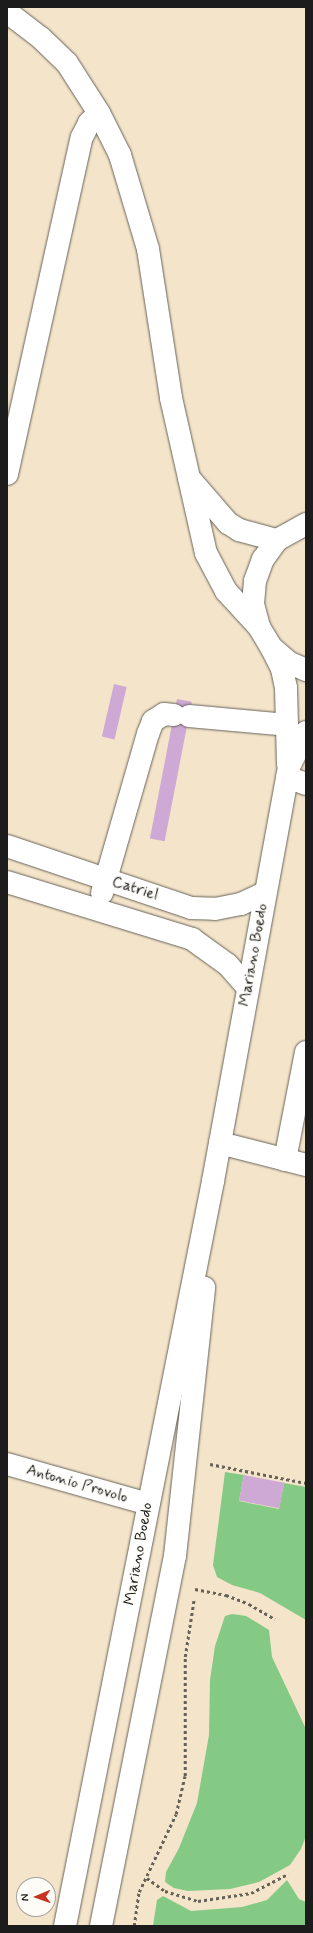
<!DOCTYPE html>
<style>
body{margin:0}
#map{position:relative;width:313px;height:1933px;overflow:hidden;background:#f3e4ca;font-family:Mynerve,sans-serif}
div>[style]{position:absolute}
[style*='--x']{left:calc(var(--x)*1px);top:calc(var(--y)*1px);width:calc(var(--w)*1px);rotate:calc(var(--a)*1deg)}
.green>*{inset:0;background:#84ca85}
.building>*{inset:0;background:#cea9d5;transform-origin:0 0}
.path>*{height:2.5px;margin-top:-1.25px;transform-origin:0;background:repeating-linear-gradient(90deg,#676259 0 3px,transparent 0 6px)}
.roads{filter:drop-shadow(0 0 1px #676259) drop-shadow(0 0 1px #676259)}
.minor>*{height:22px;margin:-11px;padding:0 11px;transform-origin:11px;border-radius:11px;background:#fff}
.major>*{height:22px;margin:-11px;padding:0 11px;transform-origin:11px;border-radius:11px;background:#fff}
.highway>*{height:22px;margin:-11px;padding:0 11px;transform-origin:11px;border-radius:11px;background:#fff}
span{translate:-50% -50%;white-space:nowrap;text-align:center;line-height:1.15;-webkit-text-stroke:3.5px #fdfcf7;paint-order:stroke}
.street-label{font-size:16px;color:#1c1c1c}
.frame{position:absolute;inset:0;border:8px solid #1c1c1c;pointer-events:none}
.north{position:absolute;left:16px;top:1877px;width:40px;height:40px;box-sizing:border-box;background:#fdfcf7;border:1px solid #a3a29f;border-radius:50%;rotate:268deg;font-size:11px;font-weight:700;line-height:16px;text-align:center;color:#1c1c1c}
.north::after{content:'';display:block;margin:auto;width:14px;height:18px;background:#c8321e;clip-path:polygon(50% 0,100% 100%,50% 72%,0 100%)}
</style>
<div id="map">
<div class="green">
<i style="clip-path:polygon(225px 1472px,244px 1475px,239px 1501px,279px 1509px,284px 1483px,306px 1487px,306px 1620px,260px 1593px,232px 1585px,217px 1577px,213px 1565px)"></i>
<i style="clip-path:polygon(232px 1614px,246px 1616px,269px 1630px,272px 1657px,306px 1729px,306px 1836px,301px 1849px,290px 1865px,259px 1882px,230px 1889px,188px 1891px,174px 1888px,165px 1882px,166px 1872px,179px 1848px,197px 1803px,209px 1735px,210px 1680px,215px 1646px,225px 1616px)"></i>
<i style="clip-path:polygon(287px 1880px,299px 1899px,306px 1902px,306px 1926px,153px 1926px,157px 1900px,163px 1896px,191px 1911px,242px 1907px,267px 1900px)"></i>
</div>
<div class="building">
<i style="left:114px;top:684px;width:13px;height:54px;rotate:13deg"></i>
<i style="left:177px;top:699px;width:15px;height:142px;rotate:11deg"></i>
<i style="left:244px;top:1475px;width:41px;height:26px;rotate:11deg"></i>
</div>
<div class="path">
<i style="--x:210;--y:1464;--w:98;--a:11.2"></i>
<i style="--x:195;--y:1589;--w:32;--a:11"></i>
<i style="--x:226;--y:1595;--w:25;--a:21"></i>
<i style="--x:249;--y:1604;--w:30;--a:30"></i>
<i style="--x:147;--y:1878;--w:22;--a:36"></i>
<i style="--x:165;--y:1891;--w:34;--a:17"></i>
<i style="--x:198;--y:1901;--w:54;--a:-8.6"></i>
<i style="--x:251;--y:1893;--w:42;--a:-27.2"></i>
<i style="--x:134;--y:1926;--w:34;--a:-82"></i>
<i style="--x:139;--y:1892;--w:86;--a:-64.6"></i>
<i style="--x:176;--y:1814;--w:39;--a:-77"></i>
<i style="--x:185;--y:1776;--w:119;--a:-90"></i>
<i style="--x:185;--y:1657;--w:59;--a:-81.2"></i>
</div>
<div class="roads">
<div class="minor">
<i style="--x:7;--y:474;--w:345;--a:-77.5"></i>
<i style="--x:82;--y:137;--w:16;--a:-63"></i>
<i style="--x:89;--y:123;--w:14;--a:-45"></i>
<i style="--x:189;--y:716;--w:98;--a:5.2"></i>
<i style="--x:287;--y:777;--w:20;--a:20"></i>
<i style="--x:7;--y:846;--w:194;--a:18.6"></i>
<i style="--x:191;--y:908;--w:24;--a:2"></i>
<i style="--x:215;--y:909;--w:26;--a:-11"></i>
<i style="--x:241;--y:904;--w:26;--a:-25"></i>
<i style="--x:7;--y:882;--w:194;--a:17.1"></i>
<i style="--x:192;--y:939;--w:44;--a:35.8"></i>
<i style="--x:228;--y:965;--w:30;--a:49"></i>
<i style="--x:102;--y:893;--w:166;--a:-73.9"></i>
<i style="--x:148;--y:734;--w:14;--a:-69"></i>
<i style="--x:153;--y:721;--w:13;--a:-32"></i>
<i style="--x:164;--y:714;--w:10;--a:6"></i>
<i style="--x:220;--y:1143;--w:89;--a:14.3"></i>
<i style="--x:285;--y:1160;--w:110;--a:-79"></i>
<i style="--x:7;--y:1464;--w:147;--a:15.8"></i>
</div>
<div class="major">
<i style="--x:306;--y:524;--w:33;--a:151"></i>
<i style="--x:277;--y:540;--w:24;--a:126"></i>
<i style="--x:263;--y:559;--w:23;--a:110"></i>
<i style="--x:255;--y:581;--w:23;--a:95"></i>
<i style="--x:253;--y:604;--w:24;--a:75"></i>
<i style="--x:259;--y:627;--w:23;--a:59"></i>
<i style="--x:271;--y:647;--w:23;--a:41"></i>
<i style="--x:288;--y:662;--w:20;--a:24"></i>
<i style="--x:272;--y:649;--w:22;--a:63"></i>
<i style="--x:282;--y:669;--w:19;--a:78"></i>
<i style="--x:286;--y:688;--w:76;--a:88.5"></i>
<i style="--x:65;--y:1926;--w:760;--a:-78.76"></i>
<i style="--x:213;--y:1181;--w:421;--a:-79.6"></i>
<i style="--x:289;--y:767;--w:39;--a:-64"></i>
<i style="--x:101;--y:1926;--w:377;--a:-78.7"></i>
<i style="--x:175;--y:1556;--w:270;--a:-83.8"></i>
</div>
<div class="highway">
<i style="--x:7;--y:12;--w:43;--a:37.4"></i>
<i style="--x:41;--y:38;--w:36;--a:44"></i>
<i style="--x:67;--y:63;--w:59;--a:57.4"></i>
<i style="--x:99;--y:113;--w:47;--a:63.4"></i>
<i style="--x:120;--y:155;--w:98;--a:73.4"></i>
<i style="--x:148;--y:249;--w:151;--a:81.2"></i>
<i style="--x:171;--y:398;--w:159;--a:77.3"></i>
<i style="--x:206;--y:553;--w:43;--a:62.2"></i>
<i style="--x:226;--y:591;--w:49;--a:47.5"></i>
<i style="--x:189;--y:478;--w:60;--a:49.1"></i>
<i style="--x:228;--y:523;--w:13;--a:32"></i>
<i style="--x:239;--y:530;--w:39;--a:15"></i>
</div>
</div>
<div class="street-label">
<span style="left:135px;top:889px;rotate:18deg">Catriel</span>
<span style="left:254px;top:955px;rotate:-80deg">Mariano Boedo</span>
<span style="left:77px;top:1484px;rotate:16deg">Antonio Provolo</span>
<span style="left:139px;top:1554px;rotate:-80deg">Mariano Boedo</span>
</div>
<div class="frame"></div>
<div class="north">N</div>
</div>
